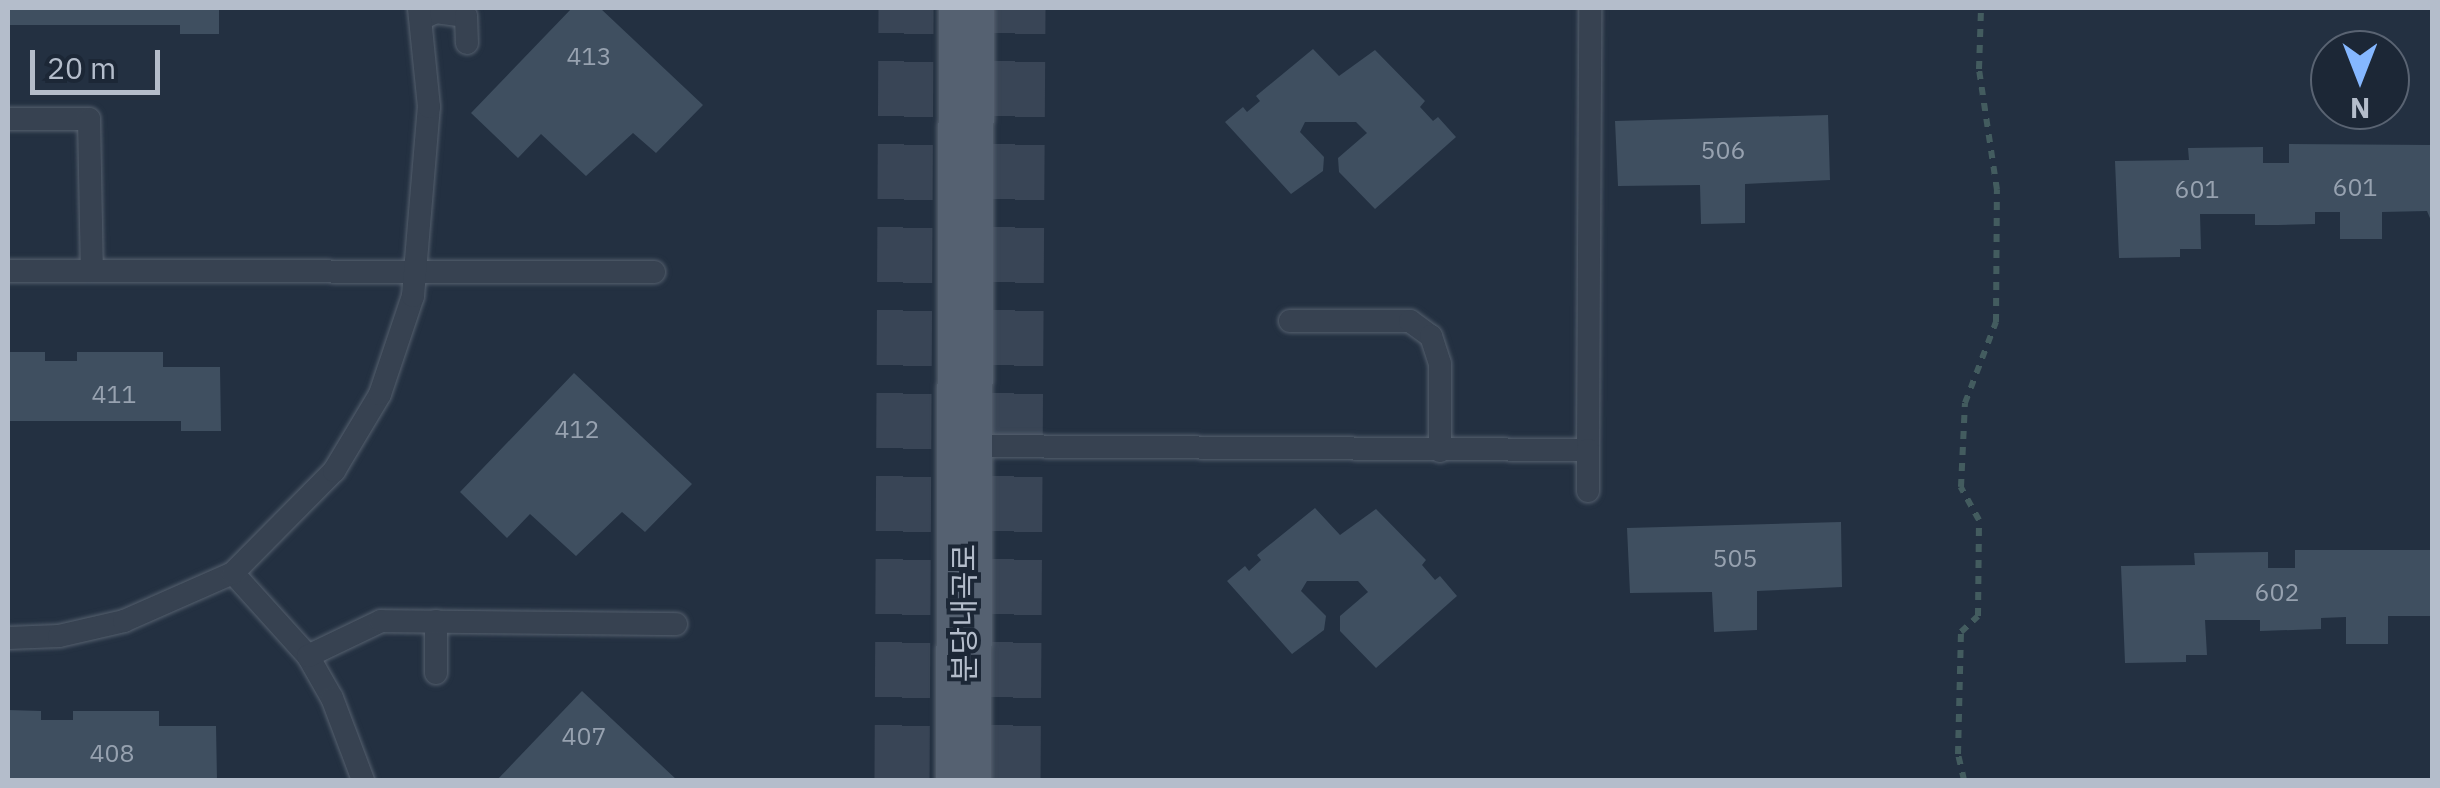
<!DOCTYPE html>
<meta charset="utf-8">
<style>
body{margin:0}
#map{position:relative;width:2440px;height:788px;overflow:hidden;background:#233041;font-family:"IBM Plex Sans","Noto Sans KR",sans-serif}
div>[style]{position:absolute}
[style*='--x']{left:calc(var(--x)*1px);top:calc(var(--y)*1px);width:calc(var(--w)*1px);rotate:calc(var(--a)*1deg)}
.building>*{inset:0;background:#3f4f60}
.trunk-tunnel>*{height:55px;margin-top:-27.5px;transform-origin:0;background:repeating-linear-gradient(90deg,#394556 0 55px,transparent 0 83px)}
.path>*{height:6px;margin-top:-3px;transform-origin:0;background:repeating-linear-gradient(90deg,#435c5f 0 8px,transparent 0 16px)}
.roads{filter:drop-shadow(0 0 2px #55606e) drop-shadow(0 0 2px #55606e)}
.service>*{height:22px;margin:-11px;padding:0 11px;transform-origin:11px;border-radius:11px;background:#374251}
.primary>*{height:55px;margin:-27.5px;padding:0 27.5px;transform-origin:27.5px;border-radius:27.5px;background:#556171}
span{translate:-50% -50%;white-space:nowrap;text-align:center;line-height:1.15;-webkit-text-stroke:8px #1c2736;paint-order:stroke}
.number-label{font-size:25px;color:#97a2b0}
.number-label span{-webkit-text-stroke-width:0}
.street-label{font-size:30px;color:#b4bdcb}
.frame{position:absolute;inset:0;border:10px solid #b4bdcb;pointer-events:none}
.north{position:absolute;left:2310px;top:30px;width:100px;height:100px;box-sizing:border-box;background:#1c2736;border:2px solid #596372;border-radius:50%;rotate:180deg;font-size:28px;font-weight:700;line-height:40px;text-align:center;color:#b4bdcb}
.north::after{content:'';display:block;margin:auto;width:35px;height:45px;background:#85b7ff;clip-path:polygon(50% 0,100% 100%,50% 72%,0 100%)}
.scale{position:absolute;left:30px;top:50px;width:130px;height:45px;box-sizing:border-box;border:5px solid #b4bdcb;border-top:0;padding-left:12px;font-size:30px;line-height:35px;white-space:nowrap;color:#b4bdcb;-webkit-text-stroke:8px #1c2736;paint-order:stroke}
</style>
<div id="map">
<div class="building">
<i style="clip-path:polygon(8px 8px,219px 8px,219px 34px,180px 34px,180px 25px,8px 25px)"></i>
<i style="clip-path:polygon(572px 8px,600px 8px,703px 105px,656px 153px,633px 133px,586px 176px,541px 134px,518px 158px,471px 113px)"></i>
<i style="clip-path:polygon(1313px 49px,1339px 76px,1375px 50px,1425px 101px,1420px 107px,1433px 121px,1438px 117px,1456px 137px,1375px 209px,1339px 172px,1338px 158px,1367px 133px,1356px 122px,1305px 122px,1300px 132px,1324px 157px,1323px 171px,1291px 194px,1225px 122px,1243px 107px,1247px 112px,1260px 101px,1256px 96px)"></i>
<i style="clip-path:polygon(1828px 115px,1830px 180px,1745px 184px,1745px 223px,1701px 224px,1700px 185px,1618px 186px,1615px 121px)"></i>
<i style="clip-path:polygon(2289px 144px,2432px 145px,2432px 223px,2427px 211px,2382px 212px,2382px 239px,2340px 239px,2340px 212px,2315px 212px,2315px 224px,2278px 225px,2255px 225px,2255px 214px,2200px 214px,2201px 249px,2180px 249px,2180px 257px,2119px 258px,2115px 161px,2189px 160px,2188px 148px,2263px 147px,2263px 163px,2289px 163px)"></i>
<i style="clip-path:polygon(8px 352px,45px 352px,45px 361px,77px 361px,77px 352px,163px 352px,163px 367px,220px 367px,221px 431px,181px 431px,181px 421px,8px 421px)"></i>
<i style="clip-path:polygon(574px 373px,692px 484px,645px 532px,622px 512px,576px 556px,530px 514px,507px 538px,460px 492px)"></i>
<i style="clip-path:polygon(1315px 508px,1340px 535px,1376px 509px,1426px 560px,1422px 565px,1435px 580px,1440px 576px,1457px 596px,1376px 668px,1340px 631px,1340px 616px,1368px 592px,1358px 581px,1307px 581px,1301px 591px,1326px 616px,1324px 630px,1292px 654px,1227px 581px,1245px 566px,1249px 571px,1261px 560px,1257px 555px)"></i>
<i style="clip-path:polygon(1841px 522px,1842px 587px,1757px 591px,1757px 630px,1714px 632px,1712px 592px,1630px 593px,1627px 528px)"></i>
<i style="clip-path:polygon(2295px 550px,2432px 550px,2432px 616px,2388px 616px,2388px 644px,2346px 644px,2346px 617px,2321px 618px,2321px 629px,2260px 631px,2260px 620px,2205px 620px,2207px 655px,2186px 655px,2186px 662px,2125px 663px,2121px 566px,2195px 565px,2194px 553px,2268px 552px,2268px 568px,2295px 568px)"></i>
<i style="clip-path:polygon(582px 691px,677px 780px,497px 780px)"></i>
<i style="clip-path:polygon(8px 710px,41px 711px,41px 720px,73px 720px,73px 711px,159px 711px,159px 726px,216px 726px,217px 780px,8px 779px)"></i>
</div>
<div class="trunk-tunnel">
<i style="--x:902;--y:780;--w:772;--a:-89.7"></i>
<i style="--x:1013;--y:780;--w:772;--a:-89.63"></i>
</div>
<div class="path">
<i style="--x:1964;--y:780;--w:27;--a:-103"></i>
<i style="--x:1958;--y:754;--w:122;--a:-88.6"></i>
<i style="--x:1961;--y:632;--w:23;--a:-43"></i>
<i style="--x:1978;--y:616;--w:96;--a:-89.4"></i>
<i style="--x:1979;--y:520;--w:38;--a:-119"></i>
<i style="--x:1961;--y:487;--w:84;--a:-87.3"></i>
<i style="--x:1965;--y:403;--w:87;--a:-69.1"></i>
<i style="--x:1996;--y:322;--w:132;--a:-89.6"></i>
<i style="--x:1997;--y:190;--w:122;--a:-98.5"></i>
<i style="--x:1979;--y:69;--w:61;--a:-88.1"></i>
</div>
<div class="roads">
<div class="service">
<i style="--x:423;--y:18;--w:14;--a:-25"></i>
<i style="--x:436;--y:12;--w:30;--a:8"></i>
<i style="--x:466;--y:16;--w:27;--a:88"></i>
<i style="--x:8;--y:119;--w:81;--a:0"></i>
<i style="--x:89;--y:119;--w:152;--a:88.9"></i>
<i style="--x:8;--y:271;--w:646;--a:0.09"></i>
<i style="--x:1290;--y:321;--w:120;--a:0"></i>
<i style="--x:1410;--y:321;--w:26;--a:36"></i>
<i style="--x:1431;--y:336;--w:29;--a:72"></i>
<i style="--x:1440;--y:364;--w:87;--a:90"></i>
<i style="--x:965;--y:446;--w:623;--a:0.37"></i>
<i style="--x:1588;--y:450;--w:442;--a:-89.7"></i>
<i style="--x:1588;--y:450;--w:41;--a:90"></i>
<i style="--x:233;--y:573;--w:112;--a:47.9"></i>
<i style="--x:308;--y:656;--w:48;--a:60.3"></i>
<i style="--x:332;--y:698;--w:88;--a:69.3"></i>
<i style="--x:436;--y:621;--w:52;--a:90"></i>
<i style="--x:8;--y:638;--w:51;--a:-2.2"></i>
<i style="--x:59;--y:636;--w:67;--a:-13"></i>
<i style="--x:124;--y:621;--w:119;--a:-23.8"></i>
<i style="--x:233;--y:573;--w:144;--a:-45.3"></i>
<i style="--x:334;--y:471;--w:90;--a:-59.1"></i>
<i style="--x:380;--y:394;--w:103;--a:-71.4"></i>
<i style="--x:413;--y:296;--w:190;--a:-85.2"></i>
<i style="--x:429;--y:107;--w:100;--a:-95.8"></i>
<i style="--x:308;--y:656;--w:81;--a:-25.6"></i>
<i style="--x:381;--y:621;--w:295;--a:0.6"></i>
</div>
<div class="primary">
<i style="--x:963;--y:780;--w:772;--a:-89.78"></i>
</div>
</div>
<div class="number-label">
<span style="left:589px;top:56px">413</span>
<span style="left:1723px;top:150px">506</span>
<span style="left:2355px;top:187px">601</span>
<span style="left:2197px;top:189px">601</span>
<span style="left:114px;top:394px">411</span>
<span style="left:577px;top:429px">412</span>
<span style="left:1735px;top:558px">505</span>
<span style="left:2277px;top:592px">602</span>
<span style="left:584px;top:736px">407</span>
<span style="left:112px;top:753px">408</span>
</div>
<div class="street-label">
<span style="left:964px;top:613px;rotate:-90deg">분당내곡로</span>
</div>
<div class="frame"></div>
<div class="north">N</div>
<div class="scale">20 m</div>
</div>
